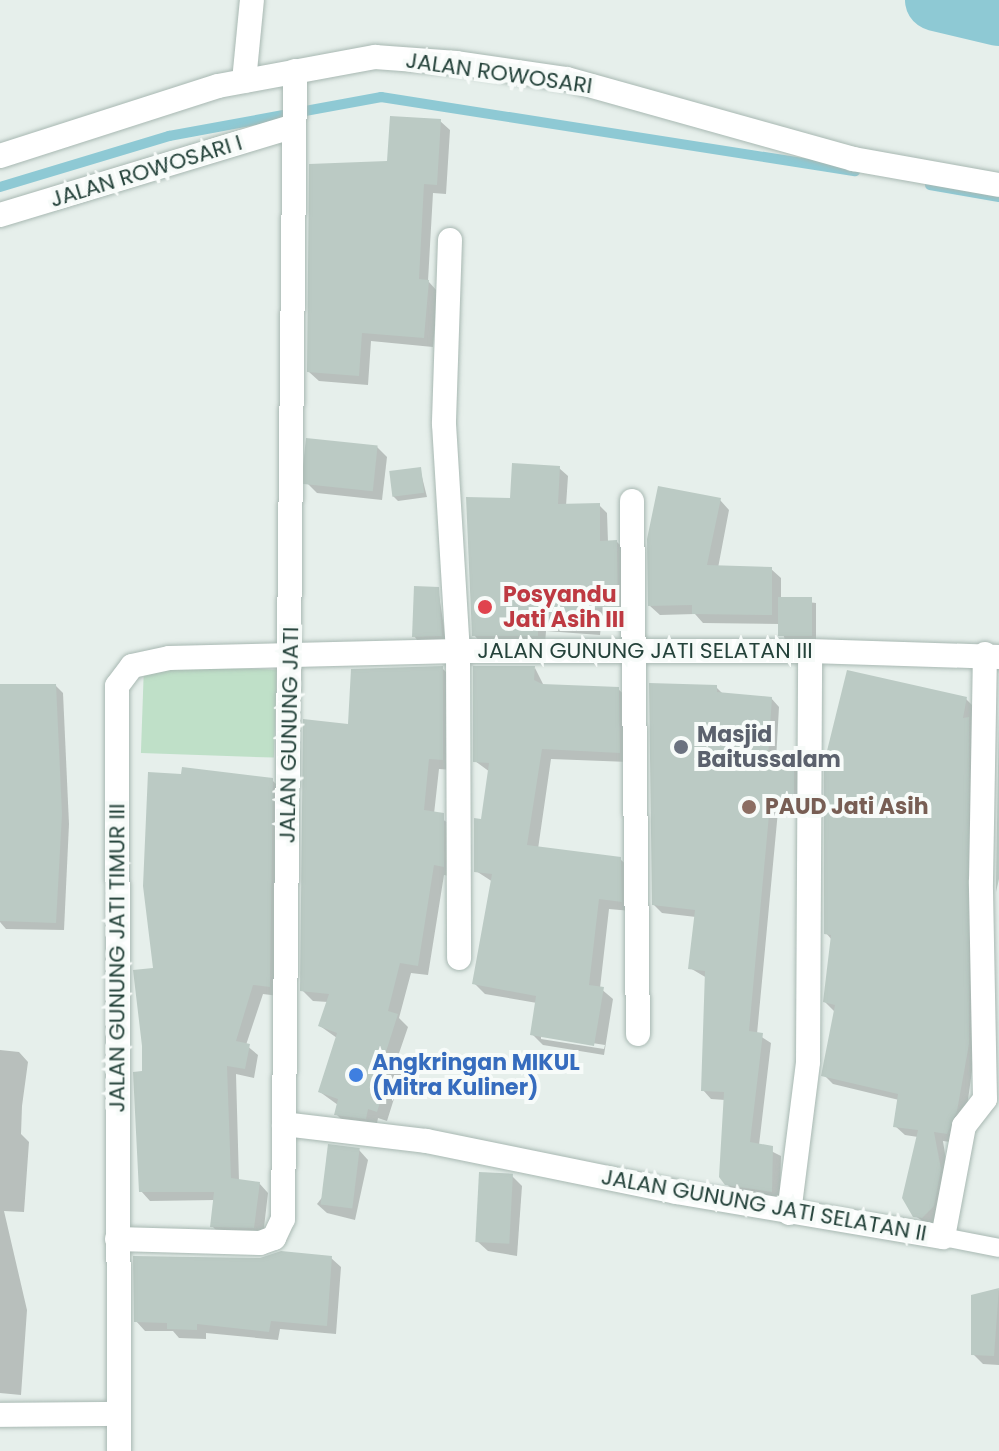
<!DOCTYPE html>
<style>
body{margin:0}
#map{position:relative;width:999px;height:1451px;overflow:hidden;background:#e6efeb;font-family:Poppins,sans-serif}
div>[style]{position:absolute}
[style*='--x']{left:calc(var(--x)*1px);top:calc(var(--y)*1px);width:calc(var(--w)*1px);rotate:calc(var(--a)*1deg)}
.green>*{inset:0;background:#bfe0c8;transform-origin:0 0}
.shadow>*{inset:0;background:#0003}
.stream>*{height:10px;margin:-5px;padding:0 5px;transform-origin:5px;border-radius:5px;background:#8ec9d4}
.river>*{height:62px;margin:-31px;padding:0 31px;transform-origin:31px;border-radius:31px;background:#8ec9d4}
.building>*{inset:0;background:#bbcac4;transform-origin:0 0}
.roads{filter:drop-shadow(0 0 2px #a8b8b2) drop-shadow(0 0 2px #a8b8b2)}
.lane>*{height:18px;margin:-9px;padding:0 9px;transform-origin:9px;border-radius:9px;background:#fff}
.street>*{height:24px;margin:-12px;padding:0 12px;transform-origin:12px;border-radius:12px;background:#fff}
.dots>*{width:22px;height:22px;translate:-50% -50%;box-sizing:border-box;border:4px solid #f7fbf9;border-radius:50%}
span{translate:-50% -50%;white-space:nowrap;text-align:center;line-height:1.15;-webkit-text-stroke:8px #f7fbf9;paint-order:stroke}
.street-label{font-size:22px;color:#24423a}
.health-label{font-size:22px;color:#be3a42;font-weight:700}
.left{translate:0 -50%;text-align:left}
.worship-label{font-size:22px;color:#5b616d;font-weight:700}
.education-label{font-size:22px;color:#785e54;font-weight:700}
.shop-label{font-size:22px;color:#366cbe;font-weight:700}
</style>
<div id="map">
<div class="green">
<i style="left:144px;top:665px;width:133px;height:88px;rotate:2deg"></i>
</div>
<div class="shadow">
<i style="clip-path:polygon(440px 121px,450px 130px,446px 194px,433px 193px,428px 281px,438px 292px,433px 347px,371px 341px,368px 385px,319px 381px,309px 372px,389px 163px)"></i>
<i style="clip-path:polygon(377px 447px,387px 457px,382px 500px,317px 493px,308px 484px)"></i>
<i style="clip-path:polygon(559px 468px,568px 476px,566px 506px,599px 505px,607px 513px,608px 542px,617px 542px,625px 550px,626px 615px,602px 616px,600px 635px,546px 631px,545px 644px,482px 644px,474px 635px,512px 500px)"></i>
<i style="clip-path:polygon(420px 469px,427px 497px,398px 501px,393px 496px)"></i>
<i style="clip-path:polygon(720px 500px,729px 510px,718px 568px,771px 569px,781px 578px,781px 599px,816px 603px,816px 640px,785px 640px,780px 624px,703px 623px,695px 614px,660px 615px,650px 606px)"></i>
<i style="clip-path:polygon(438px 589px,446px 640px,418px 641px,414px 636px)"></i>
<i style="clip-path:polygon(442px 668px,453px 679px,453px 770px,439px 769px,434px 814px,453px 826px,454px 877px,444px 875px,428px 975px,411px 973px,399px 1018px,408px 1027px,396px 1062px,403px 1070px,387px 1121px,378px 1118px,376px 1128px,347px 1125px,336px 1114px,338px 1105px,320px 1092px,337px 1038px,320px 1026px,328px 1002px,313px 1001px,302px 990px,350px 727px)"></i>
<i style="clip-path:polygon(evenodd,535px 668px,544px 686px,618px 689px,629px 699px,629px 762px,551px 759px,538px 849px,620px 859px,631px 869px,631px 911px,609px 909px,600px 988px,613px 999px,604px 1055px,543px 1045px,532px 1034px,537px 1003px,485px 994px,474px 983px,493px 882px,476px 871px,490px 772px,475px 761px,535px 668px,541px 1035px,605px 1045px,604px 1049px,541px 1039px,541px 1035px)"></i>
<i style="clip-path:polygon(0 685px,55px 685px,63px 693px,69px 824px,64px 930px,6px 929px,0 922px)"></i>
<i style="clip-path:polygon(716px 687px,724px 695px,771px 698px,779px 707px,776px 760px,794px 762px,802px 771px,802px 816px,778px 811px,757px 1034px,771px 1043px,759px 1145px,781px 1156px,780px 1200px,736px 1193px,727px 1184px,725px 1100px,711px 1099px,703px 1090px,707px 978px,690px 968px,696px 917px,662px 913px,654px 905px)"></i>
<i style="clip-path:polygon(966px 699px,975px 708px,977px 1035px,965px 1121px,957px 1143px,943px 1141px,949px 1180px,942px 1216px,932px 1227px,915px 1216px,918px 1137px,905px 1135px,895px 1126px,899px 1100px,833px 1084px,824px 1075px,835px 1012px,825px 1002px,832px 940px,826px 933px)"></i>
<i style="clip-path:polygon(272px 780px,281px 789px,279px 996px,263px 994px,246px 1045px,258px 1055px,254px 1078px,236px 1074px,239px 1181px,259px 1183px,268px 1193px,263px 1236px,221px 1235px,212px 1226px,215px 1200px,150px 1201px,141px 1191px,144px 1073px,155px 970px)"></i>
<i style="clip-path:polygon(0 1050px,19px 1052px,28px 1062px,22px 1106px,21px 1134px,29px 1142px,24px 1212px,4px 1211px,27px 1310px,21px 1395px,0 1393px)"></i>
<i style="clip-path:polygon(359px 1150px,368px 1160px,355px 1220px,327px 1213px,317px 1204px)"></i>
<i style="clip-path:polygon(512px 1176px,522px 1186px,517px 1256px,488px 1251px,478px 1242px)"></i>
<i style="clip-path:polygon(331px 1258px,341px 1267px,336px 1334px,280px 1329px,278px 1340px,206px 1333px,206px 1339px,179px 1338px,173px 1331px,145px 1331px,136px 1321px)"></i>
<i style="clip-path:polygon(999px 1290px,999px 1365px,983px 1364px,973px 1354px,973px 1296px)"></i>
</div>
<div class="stream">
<i style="--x:930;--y:185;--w:70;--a:9.9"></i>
<i style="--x:0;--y:187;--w:177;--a:-16.8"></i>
<i style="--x:169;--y:136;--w:216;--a:-10.4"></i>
<i style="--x:381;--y:97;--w:480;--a:8.9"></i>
</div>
<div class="river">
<i style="--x:936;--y:0;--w:65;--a:13.4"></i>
</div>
<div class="building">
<i style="clip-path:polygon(390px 116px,441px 119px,437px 185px,424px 184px,419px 279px,429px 280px,424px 338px,362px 333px,359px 376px,307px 372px,309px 164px,387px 161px)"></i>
<i style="left:306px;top:438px;width:72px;height:46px;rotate:6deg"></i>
<i style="clip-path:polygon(512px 463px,560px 466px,558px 504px,600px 503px,600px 541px,617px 540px,618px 607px,594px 608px,592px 628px,538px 623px,538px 636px,472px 636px,466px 497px,510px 498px)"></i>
<i style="left:421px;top:467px;width:26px;height:32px;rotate:83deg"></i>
<i style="clip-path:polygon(658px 486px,721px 498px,707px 565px,772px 567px,772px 615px,692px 614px,692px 605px,648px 606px,647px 539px)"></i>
<i style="clip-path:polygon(414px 586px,439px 587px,442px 636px,412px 637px)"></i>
<i style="left:778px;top:597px;width:34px;height:39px"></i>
<i style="clip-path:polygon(443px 666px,443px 760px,429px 759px,424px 810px,444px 813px,444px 867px,434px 865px,418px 966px,400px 963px,388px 1011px,398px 1014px,385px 1055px,394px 1057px,377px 1112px,368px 1109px,366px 1119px,334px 1115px,338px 1099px,318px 1092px,337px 1033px,318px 1026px,329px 994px,300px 991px,303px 719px,348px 724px,351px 669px)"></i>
<i style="clip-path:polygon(473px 666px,535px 666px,534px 680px,542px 684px,619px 687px,620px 753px,542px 749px,527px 845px,621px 857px,622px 902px,599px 899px,589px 985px,604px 987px,594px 1046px,530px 1035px,536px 996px,472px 984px,492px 874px,474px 872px,474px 818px,481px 819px,489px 763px,473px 762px)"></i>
<i style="clip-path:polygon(847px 670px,967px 697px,963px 718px,969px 717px,969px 1044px,957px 1111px,947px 1134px,934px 1132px,941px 1169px,934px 1206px,922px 1218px,913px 1217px,902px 1198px,918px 1130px,893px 1127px,898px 1094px,821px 1076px,835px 1005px,823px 1002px,831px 935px,824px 934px,824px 763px)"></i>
<i style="clip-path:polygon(649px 683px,717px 685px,717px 692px,772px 697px,768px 758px,794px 760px,794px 809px,770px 804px,749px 1031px,763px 1033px,750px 1142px,773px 1146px,772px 1192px,725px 1185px,719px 1177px,724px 1092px,701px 1091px,705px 971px,688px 969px,695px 910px,652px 905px)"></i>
<i style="clip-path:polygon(0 684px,56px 684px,62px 814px,56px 923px,0 921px)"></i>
<i style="clip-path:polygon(999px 711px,999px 879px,996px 892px,996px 881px)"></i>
<i style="clip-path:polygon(182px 767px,273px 778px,270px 987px,253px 985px,236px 1041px,250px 1044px,245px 1069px,227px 1066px,231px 1178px,260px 1182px,254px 1228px,210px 1227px,214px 1192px,139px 1192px,133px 1072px,142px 1071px,142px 1046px,133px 970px,153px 968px,143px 886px,148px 772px,181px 774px)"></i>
<i style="left:328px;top:1144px;width:32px;height:61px;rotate:7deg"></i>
<i style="left:479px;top:1172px;width:34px;height:70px;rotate:3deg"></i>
<i style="clip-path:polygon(281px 1251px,332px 1256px,327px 1326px,271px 1321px,269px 1332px,197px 1324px,197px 1330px,167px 1329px,167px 1323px,134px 1322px,133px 1256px,260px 1258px)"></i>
<i style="clip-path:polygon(999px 1288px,994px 1356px,971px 1355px,971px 1295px)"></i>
</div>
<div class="roads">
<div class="lane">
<i style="--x:943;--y:1237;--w:57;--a:11.1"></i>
</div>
<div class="street">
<i style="--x:244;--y:81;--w:81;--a:-84.4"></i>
<i style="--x:0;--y:156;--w:229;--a:-17.8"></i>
<i style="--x:218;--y:86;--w:160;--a:-10.5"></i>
<i style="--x:375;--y:57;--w:82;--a:4.2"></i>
<i style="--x:457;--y:63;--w:111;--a:8.3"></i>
<i style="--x:567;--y:79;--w:297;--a:15.6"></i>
<i style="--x:853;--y:159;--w:148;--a:10.1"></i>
<i style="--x:0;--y:215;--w:305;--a:-16.8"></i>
<i style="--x:450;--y:240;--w:184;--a:91.9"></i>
<i style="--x:444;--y:424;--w:227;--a:86.5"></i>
<i style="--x:458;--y:651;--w:307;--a:89.8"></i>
<i style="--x:632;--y:501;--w:533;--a:89.36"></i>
<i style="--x:284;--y:1124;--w:143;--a:6.8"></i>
<i style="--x:426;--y:1141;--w:255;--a:11.5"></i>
<i style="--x:676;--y:1192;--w:271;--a:9.6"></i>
<i style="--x:943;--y:1237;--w:113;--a:-79.3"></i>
<i style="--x:964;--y:1126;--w:34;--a:-52"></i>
<i style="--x:985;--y:1099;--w:218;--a:-91.1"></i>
<i style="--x:981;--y:881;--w:227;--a:-89"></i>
<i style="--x:789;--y:1213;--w:152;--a:-82.8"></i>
<i style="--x:808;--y:1062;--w:411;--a:-89.7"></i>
<i style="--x:117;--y:1239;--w:143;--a:1.6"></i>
<i style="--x:260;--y:1243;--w:15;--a:-20"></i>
<i style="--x:274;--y:1238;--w:21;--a:-65"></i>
<i style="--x:283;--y:1219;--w:1148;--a:-89.4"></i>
<i style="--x:0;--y:1415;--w:118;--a:-0.5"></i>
<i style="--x:119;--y:1451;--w:765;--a:-90.15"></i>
<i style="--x:117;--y:686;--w:25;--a:-53"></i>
<i style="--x:132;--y:666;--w:38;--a:-12"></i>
<i style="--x:169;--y:658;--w:289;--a:-1.4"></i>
<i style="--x:458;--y:651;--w:352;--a:0"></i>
<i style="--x:810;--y:651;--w:189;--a:1.8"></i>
</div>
</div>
<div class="dots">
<i style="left:485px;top:607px;background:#e0444e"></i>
<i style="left:681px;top:747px;background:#6b7280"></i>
<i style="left:749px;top:807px;background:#8d6e63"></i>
<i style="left:356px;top:1075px;background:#3f7fe0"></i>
</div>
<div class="street-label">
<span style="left:499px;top:73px;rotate:8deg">JALAN ROWOSARI</span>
<span style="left:146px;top:171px;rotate:-17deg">JALAN ROWOSARI I</span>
<span style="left:645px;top:651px">JALAN GUNUNG JATI SELATAN III</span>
<span style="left:289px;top:735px;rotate:-89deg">JALAN GUNUNG JATI</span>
<span style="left:117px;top:958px;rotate:-90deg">JALAN GUNUNG JATI TIMUR III</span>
<span style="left:764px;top:1205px;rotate:10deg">JALAN GUNUNG JATI SELATAN II</span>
</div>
<div class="health-label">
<span class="left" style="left:503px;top:607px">Posyandu<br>Jati Asih III</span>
</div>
<div class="worship-label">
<span class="left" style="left:697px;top:747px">Masjid<br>Baitussalam</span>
</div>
<div class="education-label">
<span class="left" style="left:765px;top:807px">PAUD Jati Asih</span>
</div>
<div class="shop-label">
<span class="left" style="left:372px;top:1075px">Angkringan MIKUL<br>(Mitra Kuliner)</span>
</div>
</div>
